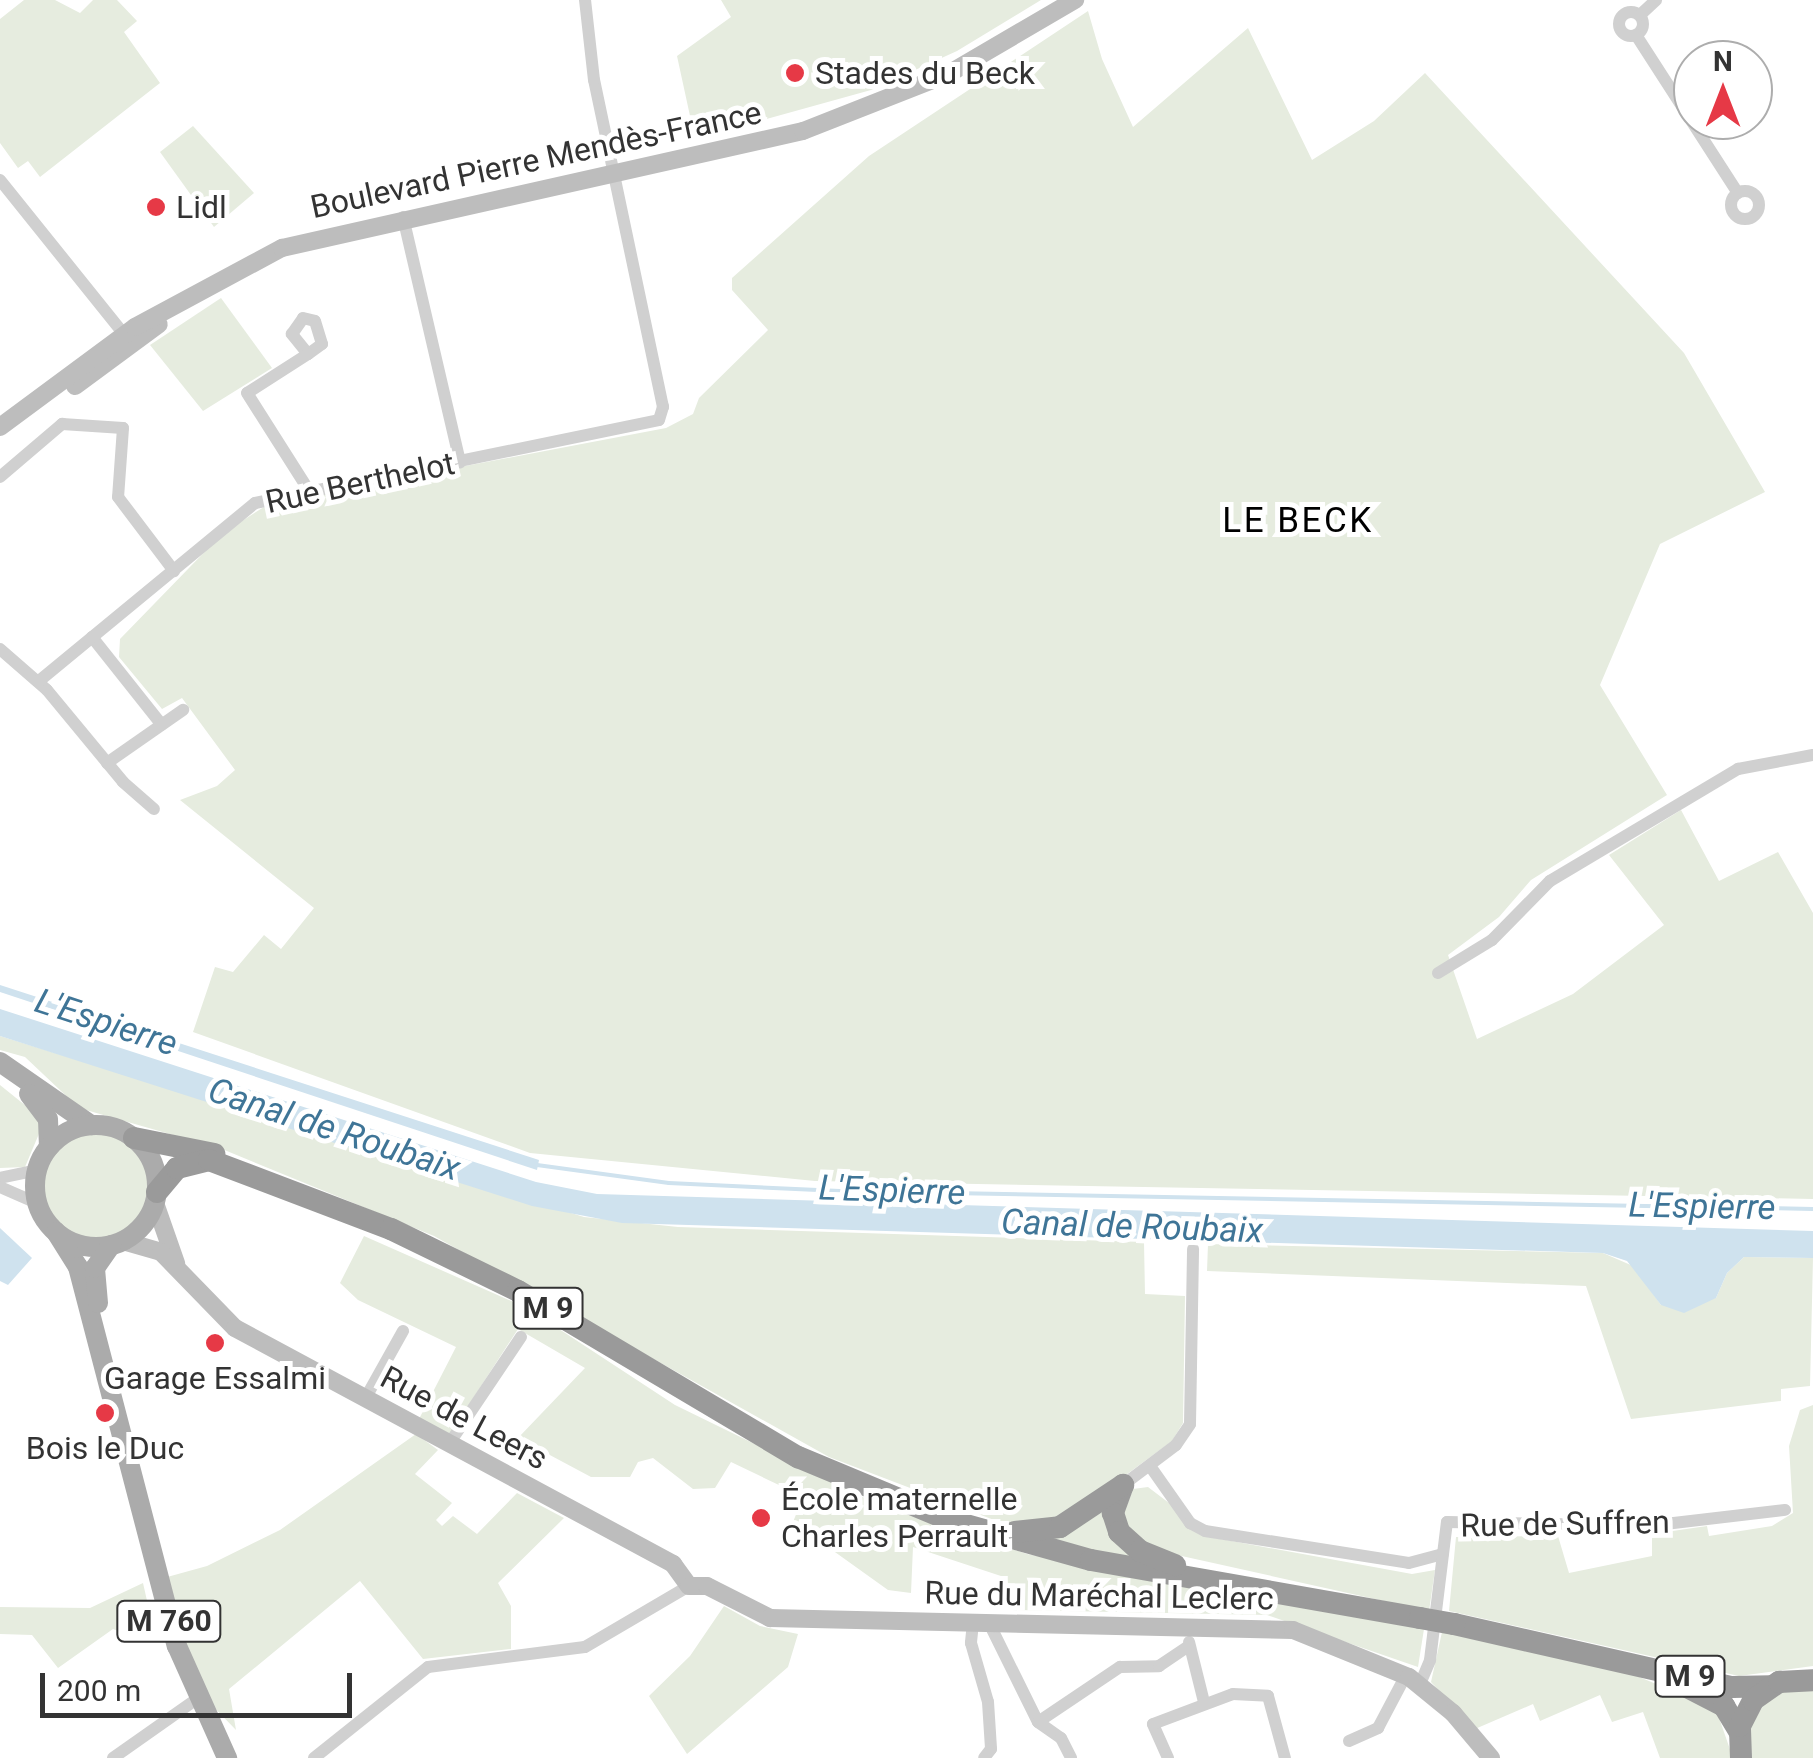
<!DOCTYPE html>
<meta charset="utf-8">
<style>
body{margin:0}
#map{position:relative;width:1813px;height:1758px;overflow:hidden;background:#fff;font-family:Roboto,sans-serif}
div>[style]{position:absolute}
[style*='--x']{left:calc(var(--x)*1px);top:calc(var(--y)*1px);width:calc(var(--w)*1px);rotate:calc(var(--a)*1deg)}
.green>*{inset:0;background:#e6ecdf}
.round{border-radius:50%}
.water>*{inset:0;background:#cfe2ee}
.stream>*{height:4px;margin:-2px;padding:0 2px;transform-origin:2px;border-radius:2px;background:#cfe2ee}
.street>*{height:12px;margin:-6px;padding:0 6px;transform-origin:6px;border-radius:6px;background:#d0d0d0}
.street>.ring{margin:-6px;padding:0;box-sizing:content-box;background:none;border:12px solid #d0d0d0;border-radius:50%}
.secondary>*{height:18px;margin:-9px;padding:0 9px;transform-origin:9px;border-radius:9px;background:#bdbdbd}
.primary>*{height:20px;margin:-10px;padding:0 10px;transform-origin:10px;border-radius:10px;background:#ababab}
.primary>.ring{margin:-10px;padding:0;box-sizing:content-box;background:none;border:20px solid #ababab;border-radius:50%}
.highway>*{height:22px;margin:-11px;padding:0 11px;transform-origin:11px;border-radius:11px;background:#9a9a9a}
.highway-bridge>*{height:22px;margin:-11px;padding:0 11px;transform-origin:11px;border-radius:11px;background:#9a9a9a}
.dots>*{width:28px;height:28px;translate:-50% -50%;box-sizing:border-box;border:5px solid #fff;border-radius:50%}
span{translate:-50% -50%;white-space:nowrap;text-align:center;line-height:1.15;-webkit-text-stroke:10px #fff;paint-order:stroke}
.shield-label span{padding:2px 8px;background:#fff;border:2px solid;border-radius:8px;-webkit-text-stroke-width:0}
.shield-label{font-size:30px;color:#333;font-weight:700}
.poi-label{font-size:32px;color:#333}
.left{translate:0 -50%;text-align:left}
.street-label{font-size:32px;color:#333}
.neighbourhood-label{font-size:35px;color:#000;letter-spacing:2.5px}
.water-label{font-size:35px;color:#3f7597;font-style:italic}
.north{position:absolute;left:1673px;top:40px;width:100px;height:100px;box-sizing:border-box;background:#fff;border:2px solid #adadad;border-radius:50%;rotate:0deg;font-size:28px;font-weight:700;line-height:40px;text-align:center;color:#333}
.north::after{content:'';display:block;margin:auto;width:35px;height:45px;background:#e63946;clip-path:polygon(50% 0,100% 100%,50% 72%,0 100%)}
.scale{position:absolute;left:40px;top:1673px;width:312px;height:45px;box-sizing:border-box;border:5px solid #333;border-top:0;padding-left:12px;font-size:30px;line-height:35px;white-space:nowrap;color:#333;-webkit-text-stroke:8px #fff;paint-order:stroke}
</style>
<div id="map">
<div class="green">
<i style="clip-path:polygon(24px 0,55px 0,80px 13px,93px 0,117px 0,137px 21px,124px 32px,160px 83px,40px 177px,28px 161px,18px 168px,0 143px,0 19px)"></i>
<i style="clip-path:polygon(721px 0,1041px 0,957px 51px,871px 90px,695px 139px,677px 56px,731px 17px)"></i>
<i style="clip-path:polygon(1088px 11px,1102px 59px,1133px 127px,1248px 28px,1312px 160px,1374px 121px,1425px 73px,1684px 353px,1765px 492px,1660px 544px,1600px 685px,1667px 795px,1531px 880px,1499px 917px,1448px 955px,1477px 1039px,1573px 994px,1664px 925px,1609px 855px,1681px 810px,1719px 881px,1778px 852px,1813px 913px,1813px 1199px,815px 1181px,530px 1153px,193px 1032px,215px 967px,233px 972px,264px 935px,281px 949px,314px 908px,180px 800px,217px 786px,235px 770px,182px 698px,162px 709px,119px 657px,120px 639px,222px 534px,270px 503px,666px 428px,693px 414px,699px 398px,768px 330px,732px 290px,732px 278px,869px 156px)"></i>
<i style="clip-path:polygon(193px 126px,254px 193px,214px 227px,160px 152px)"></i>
<i style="clip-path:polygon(221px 298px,272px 368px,203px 411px,150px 345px)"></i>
<i style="clip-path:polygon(0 1036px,584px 1217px,678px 1227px,1144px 1242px,1145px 1294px,1185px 1296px,1183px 1423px,1172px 1441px,1066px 1519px,1015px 1528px,829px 1457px,434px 1236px,222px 1149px,79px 1108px,25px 1057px,0 1050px)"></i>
<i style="clip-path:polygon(0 1085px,36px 1114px,41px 1129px,25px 1167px,0 1168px)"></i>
<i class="round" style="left:42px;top:1132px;width:108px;height:108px"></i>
<i style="clip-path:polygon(364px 1236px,527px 1308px,675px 1405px,875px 1503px,1027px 1554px,1424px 1629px,1418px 1667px,1267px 1615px,1011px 1610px,1007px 1578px,913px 1547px,911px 1593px,888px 1590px,793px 1522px,799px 1507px,781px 1486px,731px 1462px,715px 1488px,693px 1489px,653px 1458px,638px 1462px,630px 1477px,591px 1477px,518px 1438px,585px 1368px,518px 1329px,450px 1434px,419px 1419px,456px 1347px,358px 1300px,340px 1283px)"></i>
<i style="clip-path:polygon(1208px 1244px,1603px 1253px,1633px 1266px,1661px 1305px,1716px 1298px,1727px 1273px,1744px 1257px,1813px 1258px,1810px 1386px,1781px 1389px,1781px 1401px,1631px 1419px,1586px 1286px,1207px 1271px)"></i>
<i style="clip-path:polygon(1813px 1405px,1813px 1666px,1739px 1676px,1449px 1611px,1456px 1537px,1558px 1536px,1569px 1573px,1652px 1556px,1652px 1534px,1707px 1526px,1709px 1536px,1772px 1526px,1793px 1513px,1789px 1446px,1800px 1410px)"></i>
<i style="clip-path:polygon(416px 1434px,438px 1450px,415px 1474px,452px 1503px,436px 1520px,442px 1526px,453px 1516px,477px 1534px,517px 1493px,564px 1518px,498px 1583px,511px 1606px,511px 1649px,423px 1659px,360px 1581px,229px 1689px,236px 1730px,202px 1695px,160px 1579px,207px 1566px,280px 1530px)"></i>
<i style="clip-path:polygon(1148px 1487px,1215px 1538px,1412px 1574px,1435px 1570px,1429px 1611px,1150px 1549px,1121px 1521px,1133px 1489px)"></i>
<i style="clip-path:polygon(1103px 1505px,1144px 1561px,1048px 1540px)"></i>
<i style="clip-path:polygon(143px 1583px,153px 1627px,130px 1635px,113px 1629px,58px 1668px,32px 1635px,0 1634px,0 1607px,90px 1608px)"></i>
<i style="clip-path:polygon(724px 1606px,760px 1626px,798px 1634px,788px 1667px,687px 1754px,649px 1696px,690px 1656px)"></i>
<i style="clip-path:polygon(1442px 1632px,1610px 1665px,1678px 1693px,1717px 1712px,1733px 1758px,1660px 1758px,1643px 1712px,1612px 1722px,1600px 1695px,1540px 1721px,1533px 1704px,1475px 1729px,1431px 1682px)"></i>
<i style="clip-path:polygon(1813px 1687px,1813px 1758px,1748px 1758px,1745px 1736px,1770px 1694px)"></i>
</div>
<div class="water">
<i style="clip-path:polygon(0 985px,539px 1160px,537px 1170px,0 992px)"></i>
<i style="clip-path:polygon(0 1009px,536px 1182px,597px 1194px,1813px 1231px,1813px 1258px,1744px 1257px,1727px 1273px,1716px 1298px,1684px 1313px,1661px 1305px,1627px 1261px,1603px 1253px,622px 1223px,532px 1206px,0 1036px)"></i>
<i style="clip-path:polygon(0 1228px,32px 1258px,8px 1285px,0 1281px)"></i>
</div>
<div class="stream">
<i style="--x:537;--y:1165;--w:133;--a:7.8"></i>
<i style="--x:669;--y:1183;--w:171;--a:2.7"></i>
<i style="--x:840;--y:1191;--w:973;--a:1.06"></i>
</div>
<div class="street">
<i class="ring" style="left:1619px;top:12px;width:12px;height:12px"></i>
<i style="--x:1640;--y:15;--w:22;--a:-43"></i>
<i style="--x:1636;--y:35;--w:188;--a:57.2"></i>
<i style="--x:0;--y:180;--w:203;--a:51.2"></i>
<i class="ring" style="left:1731px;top:191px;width:16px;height:16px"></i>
<i style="--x:403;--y:217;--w:252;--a:76.9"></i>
<i style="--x:308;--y:354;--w:26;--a:-129"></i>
<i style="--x:292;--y:334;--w:19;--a:-55"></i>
<i style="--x:303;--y:318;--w:12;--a:14"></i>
<i style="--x:315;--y:321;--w:24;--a:73"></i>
<i style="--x:322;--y:344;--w:17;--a:144"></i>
<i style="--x:308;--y:354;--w:72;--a:147.4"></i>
<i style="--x:247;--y:393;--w:114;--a:57.6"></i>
<i style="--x:0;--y:477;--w:82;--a:-40.5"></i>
<i style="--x:62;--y:424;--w:61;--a:3.8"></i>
<i style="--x:123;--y:428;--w:69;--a:94.1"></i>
<i style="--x:118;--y:497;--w:93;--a:52.9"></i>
<i style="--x:92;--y:637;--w:112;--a:51.5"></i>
<i style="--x:0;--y:649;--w:62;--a:41.1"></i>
<i style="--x:47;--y:690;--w:119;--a:50.4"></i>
<i style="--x:123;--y:782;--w:41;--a:41.1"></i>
<i style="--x:39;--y:681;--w:280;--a:-39.5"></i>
<i style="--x:255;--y:503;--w:412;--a:-11.6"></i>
<i style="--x:659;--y:420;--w:14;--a:-73"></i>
<i style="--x:663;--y:407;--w:334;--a:-101.9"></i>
<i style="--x:594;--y:80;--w:81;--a:-96.4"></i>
<i style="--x:107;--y:763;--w:93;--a:-34.9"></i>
<i style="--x:1438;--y:973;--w:63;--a:-31.4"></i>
<i style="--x:1492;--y:940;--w:83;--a:-45.5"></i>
<i style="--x:1550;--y:881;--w:219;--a:-30.8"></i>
<i style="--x:1738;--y:769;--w:76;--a:-10.6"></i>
<i style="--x:0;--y:1178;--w:38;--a:-12"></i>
<i style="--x:0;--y:1187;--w:40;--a:23.4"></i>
<i style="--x:365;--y:1399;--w:78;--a:-60.8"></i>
<i style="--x:449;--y:1444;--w:129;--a:-56.1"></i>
<i style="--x:1150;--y:1466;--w:70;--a:54.9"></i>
<i style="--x:1190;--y:1523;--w:17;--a:28"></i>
<i style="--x:1205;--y:1531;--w:206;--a:8.9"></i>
<i style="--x:1409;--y:1563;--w:35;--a:-15"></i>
<i style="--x:1123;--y:1485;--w:66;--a:-37"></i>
<i style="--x:1176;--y:1445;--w:25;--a:-56"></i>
<i style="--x:1190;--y:1424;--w:175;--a:-89"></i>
<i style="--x:973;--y:1623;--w:20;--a:96"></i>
<i style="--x:971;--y:1643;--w:61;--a:73.9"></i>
<i style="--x:988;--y:1702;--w:47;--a:86.3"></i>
<i style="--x:991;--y:1749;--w:11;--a:128"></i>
<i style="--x:989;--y:1623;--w:110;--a:63.7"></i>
<i style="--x:1038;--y:1722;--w:99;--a:-33.9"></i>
<i style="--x:1120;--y:1667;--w:39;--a:-1"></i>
<i style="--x:1159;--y:1666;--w:36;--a:-34"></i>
<i style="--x:1189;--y:1642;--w:62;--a:76"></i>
<i style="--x:1420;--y:1684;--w:26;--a:-67"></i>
<i style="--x:1430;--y:1660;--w:139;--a:-83"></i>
<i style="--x:1447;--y:1522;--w:201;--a:1.1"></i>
<i style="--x:1648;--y:1526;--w:138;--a:-6.7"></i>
<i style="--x:1038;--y:1722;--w:28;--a:35"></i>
<i style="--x:1061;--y:1738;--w:22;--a:63"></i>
<i style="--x:1349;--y:1741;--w:32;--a:-24"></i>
<i style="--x:1378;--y:1728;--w:60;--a:-62.2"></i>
<i style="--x:113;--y:1758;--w:104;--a:-35.2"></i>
<i style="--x:314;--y:1758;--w:146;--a:-38.6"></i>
<i style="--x:428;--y:1667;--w:158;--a:-7.3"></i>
<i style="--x:585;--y:1647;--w:121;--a:-30.4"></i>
<i style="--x:1168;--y:1758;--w:37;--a:-114"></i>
<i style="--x:1153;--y:1724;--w:85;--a:-20.6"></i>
<i style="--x:1233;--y:1694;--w:35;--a:3"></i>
<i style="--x:1268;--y:1696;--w:64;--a:74.7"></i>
</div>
<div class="secondary">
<i style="--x:75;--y:386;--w:104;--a:-36.4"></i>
<i style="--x:0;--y:427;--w:168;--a:-36.5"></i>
<i style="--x:135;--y:327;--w:167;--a:-28.3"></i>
<i style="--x:282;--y:248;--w:534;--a:-12.66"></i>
<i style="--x:803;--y:131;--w:158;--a:-21.5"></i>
<i style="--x:950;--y:73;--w:145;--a:-30.3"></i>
<i style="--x:155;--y:1203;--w:64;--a:70.7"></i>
<i style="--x:123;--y:1241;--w:40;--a:16"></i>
<i style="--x:161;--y:1252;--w:106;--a:45.8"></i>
<i style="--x:235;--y:1328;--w:498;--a:28.3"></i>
<i style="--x:673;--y:1564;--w:27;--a:54"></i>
<i style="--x:689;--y:1586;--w:18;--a:0"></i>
<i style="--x:707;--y:1586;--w:71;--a:26.9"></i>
<i style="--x:770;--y:1618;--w:523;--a:1.31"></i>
<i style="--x:1293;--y:1630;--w:125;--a:22.1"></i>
<i style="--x:1409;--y:1677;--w:57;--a:39.3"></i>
<i style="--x:1453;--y:1713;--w:59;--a:49.8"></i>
</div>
<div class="primary">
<i style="--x:0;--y:1062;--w:111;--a:34.7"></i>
<i style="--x:29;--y:1094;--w:31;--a:53"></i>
<i style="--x:48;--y:1119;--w:28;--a:88"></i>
<i class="ring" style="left:35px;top:1125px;width:102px;height:102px"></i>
<i style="--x:56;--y:1232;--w:41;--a:57.8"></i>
<i style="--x:78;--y:1267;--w:392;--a:75.4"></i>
<i style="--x:177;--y:1646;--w:123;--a:65.9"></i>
<i style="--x:98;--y:1303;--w:35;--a:-95"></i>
<i style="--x:95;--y:1268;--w:28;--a:-55"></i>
</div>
<div class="highway">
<i style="--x:134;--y:1138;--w:82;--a:11.3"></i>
<i style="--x:157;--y:1192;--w:31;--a:-50"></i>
<i style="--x:177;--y:1168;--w:33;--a:-14"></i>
<i style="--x:209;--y:1160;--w:195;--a:20.8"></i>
<i style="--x:391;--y:1229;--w:141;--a:26"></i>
<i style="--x:518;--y:1291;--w:326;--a:30.7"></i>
<i style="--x:798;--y:1457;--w:167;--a:22.6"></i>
<i style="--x:952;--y:1521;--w:144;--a:15.7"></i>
<i style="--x:1091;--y:1560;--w:334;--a:10"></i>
<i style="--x:1123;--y:1485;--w:30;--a:110"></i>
<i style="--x:1113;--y:1513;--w:20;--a:72"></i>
<i style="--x:1119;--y:1532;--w:28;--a:42"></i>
<i style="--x:1140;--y:1551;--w:38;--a:22"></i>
<i style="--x:1015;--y:1532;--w:45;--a:-6.3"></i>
<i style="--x:1060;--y:1527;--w:76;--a:-33.7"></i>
<i style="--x:1454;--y:1624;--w:285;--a:12.8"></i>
<i style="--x:1732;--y:1687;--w:39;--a:-1"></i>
<i style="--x:1687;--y:1687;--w:42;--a:27.2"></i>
<i style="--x:1724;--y:1706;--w:29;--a:59"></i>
<i style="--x:1741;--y:1758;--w:32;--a:-92"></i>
<i style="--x:1740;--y:1726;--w:29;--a:-63"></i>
<i style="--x:1753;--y:1700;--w:32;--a:-35"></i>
<i style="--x:1779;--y:1682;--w:34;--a:-3"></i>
</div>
<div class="highway-bridge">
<i style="--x:1420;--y:1618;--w:35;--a:10"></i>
</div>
<div class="dots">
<i style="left:795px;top:73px;background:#e63946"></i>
<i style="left:156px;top:207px;background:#e63946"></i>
<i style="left:215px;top:1343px;background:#e63946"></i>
<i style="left:105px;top:1413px;background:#e63946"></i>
<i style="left:761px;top:1518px;background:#e63946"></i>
</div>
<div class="shield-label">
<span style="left:548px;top:1308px">M 9</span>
<span style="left:169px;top:1621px">M 760</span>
<span style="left:1690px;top:1676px">M 9</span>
</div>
<div class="poi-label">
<span class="left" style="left:815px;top:73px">Stades du Beck</span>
<span class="left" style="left:176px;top:207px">Lidl</span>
<span style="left:215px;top:1378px">Garage Essalmi</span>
<span style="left:105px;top:1448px">Bois le Duc</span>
<span class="left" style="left:781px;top:1518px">École maternelle<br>Charles Perrault</span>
</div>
<div class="street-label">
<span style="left:536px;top:160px;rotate:-12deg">Boulevard Pierre Mendès-France</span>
<span style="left:360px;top:483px;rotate:-12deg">Rue Berthelot</span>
<span style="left:464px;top:1418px;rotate:28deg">Rue de Leers</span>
<span style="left:1565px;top:1524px;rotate:-1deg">Rue de Suffren</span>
<span style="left:1099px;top:1596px;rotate:1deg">Rue du Maréchal Leclerc</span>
</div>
<div class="neighbourhood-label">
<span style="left:1298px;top:521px">LE BECK</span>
</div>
<div class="water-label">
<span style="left:106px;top:1023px;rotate:18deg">L'Espierre</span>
<span style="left:334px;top:1130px;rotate:18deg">Canal de Roubaix</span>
<span style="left:892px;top:1191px;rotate:2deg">L'Espierre</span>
<span style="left:1702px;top:1207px;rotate:1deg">L'Espierre</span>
<span style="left:1132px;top:1227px;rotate:2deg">Canal de Roubaix</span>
</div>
<div class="north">N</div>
<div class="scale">200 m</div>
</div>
